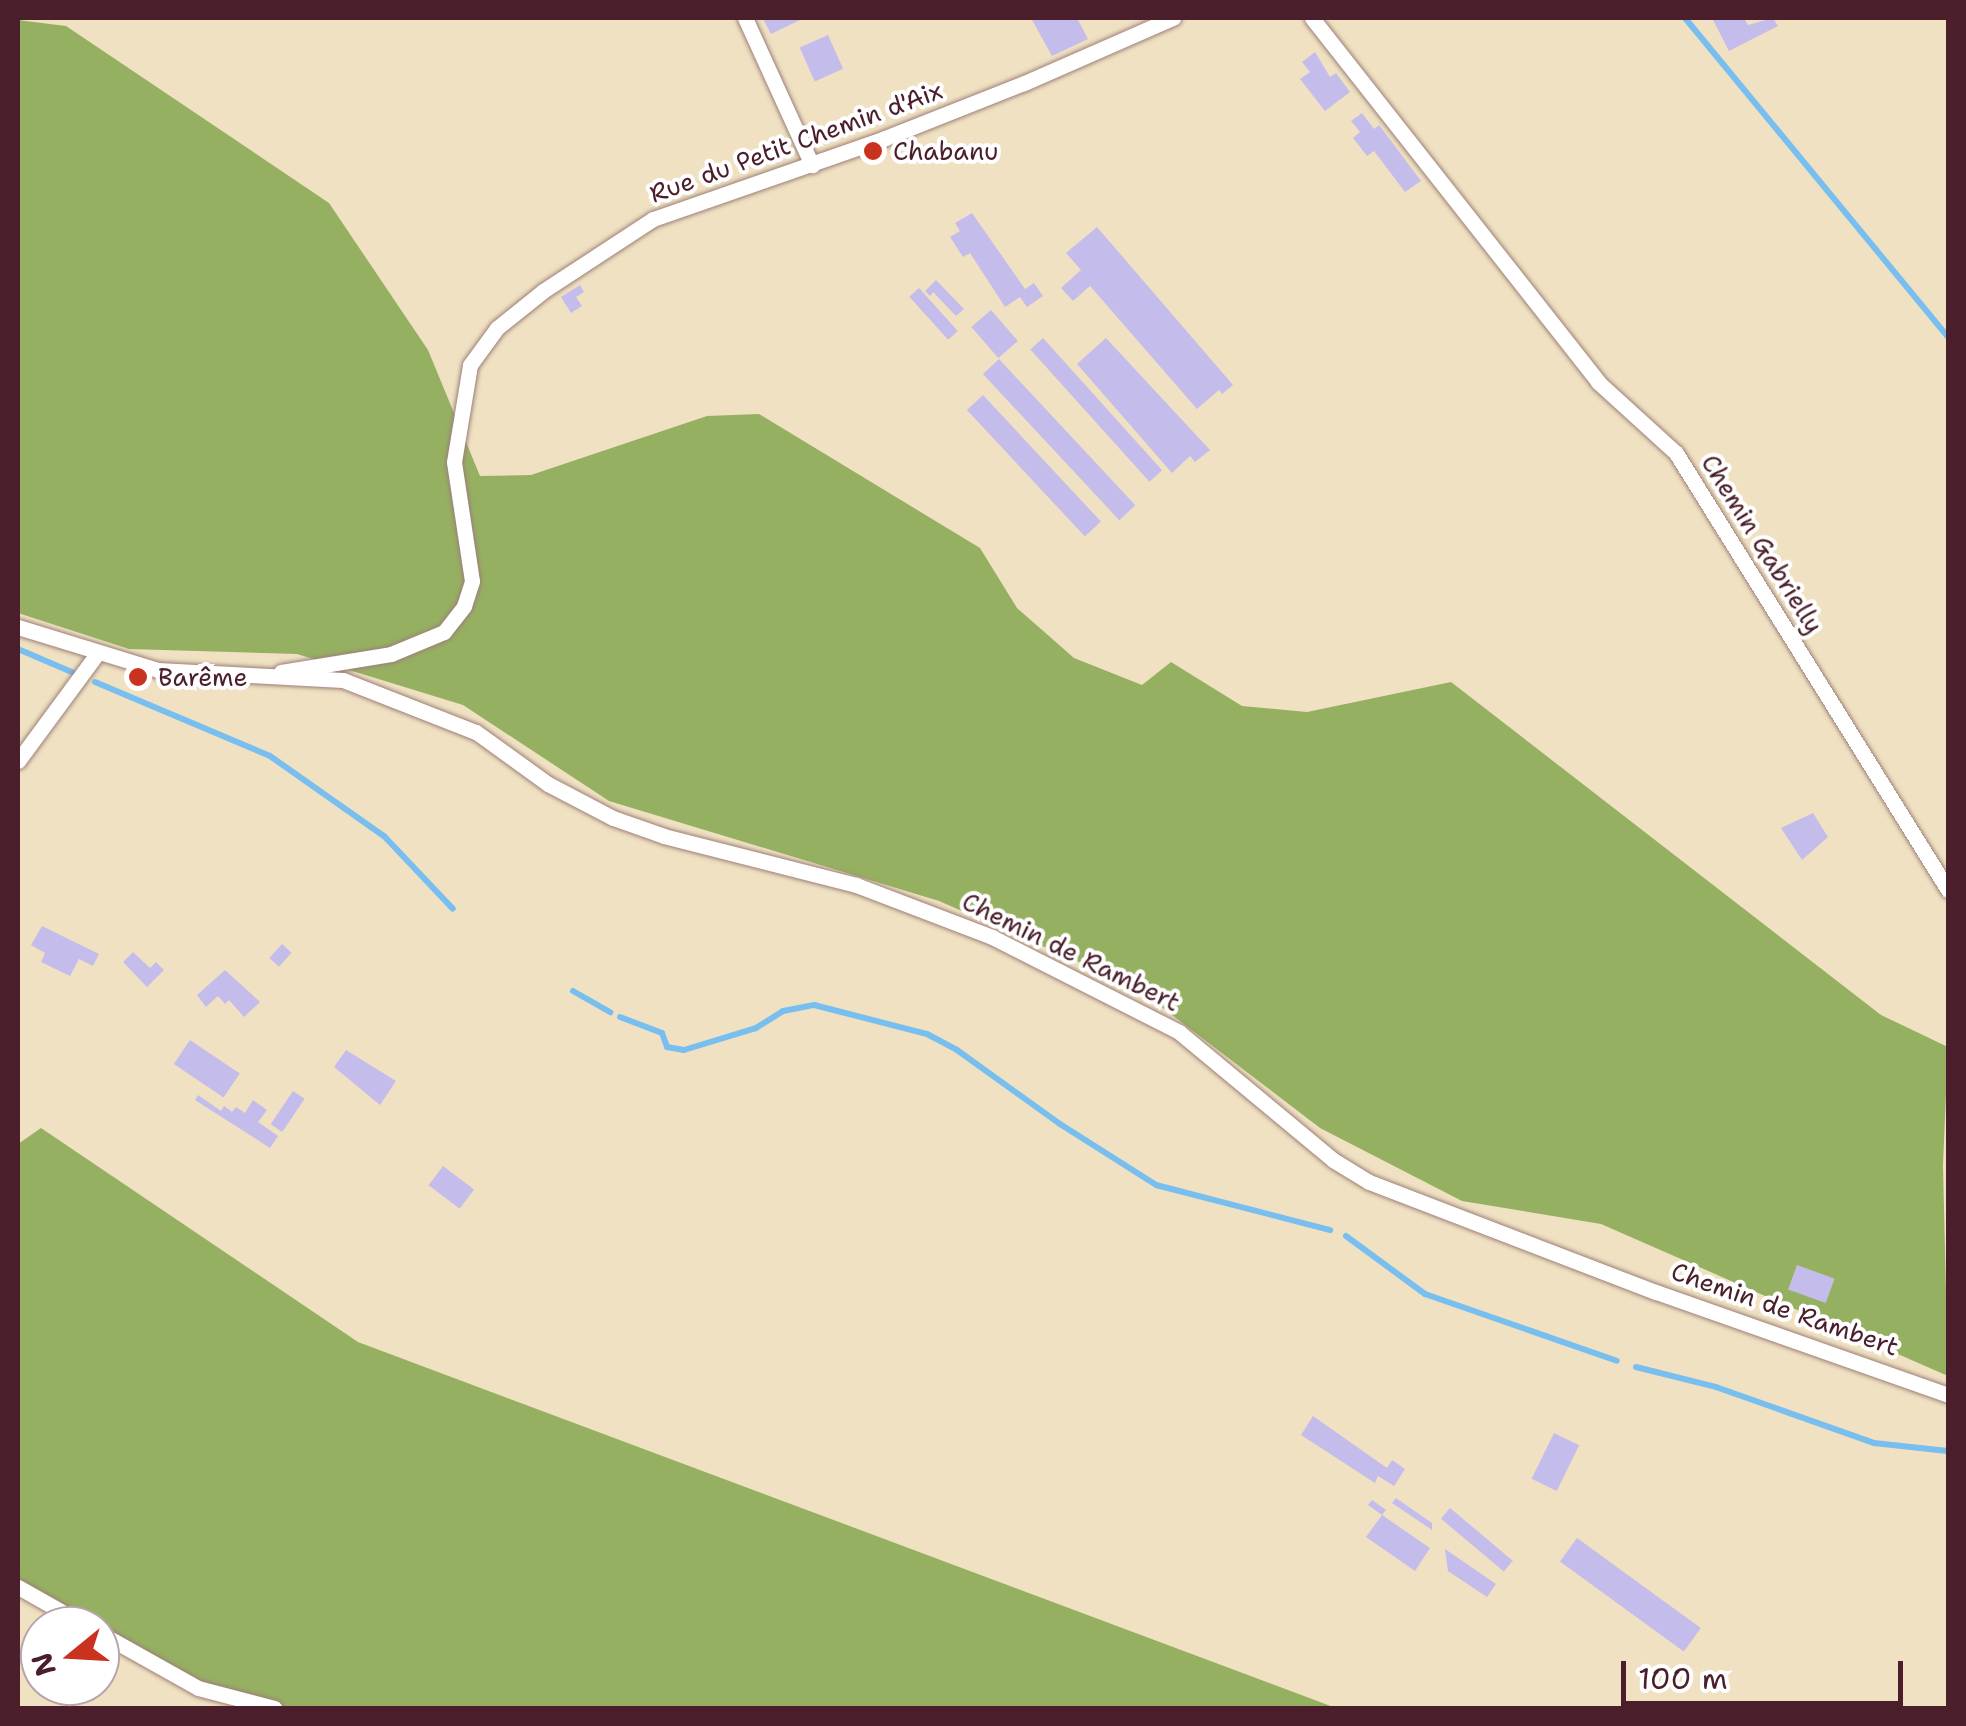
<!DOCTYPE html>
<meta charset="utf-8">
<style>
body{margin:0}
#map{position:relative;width:1966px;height:1726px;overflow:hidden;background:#f0e1c3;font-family:"Shantell Sans",sans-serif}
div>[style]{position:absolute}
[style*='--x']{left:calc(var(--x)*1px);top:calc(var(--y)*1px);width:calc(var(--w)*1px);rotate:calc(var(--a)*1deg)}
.forest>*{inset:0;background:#96b062}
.stream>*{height:6px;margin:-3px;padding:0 3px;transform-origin:3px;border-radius:3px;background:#78bff0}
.building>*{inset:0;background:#c4bdeb;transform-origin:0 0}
.roads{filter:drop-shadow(0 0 2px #9d8077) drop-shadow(0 0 2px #9d8077)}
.minor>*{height:15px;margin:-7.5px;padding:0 7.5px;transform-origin:7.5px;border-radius:7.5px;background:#fff}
.dots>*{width:28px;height:28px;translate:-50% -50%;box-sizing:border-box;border:5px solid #fff;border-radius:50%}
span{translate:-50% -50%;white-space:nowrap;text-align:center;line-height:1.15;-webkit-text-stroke:8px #fff;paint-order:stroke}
.street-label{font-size:25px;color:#4a1f2b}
.poi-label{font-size:25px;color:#4a1f2b}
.left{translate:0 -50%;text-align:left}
.frame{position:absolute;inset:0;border:20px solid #4a1f2b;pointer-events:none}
.north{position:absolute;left:20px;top:1606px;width:100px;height:100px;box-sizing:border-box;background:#fff;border:2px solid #b7a5aa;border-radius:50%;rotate:252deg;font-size:28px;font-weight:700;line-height:40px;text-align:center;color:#4a1f2b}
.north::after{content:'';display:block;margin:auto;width:35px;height:45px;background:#c8321e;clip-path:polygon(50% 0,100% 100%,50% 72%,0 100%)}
.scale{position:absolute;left:1621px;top:1661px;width:282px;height:45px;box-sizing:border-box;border:5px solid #4a1f2b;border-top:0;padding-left:12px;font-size:30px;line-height:35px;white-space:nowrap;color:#4a1f2b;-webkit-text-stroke:8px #fff;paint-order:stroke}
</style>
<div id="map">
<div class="forest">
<i style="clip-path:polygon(18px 20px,66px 26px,329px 203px,428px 350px,480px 476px,531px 475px,707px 416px,759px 414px,980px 548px,1017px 608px,1074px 658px,1142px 685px,1171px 662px,1242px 706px,1307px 712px,1451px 682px,1881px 1015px,1948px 1047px,1943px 1165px,1948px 1376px,1601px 1224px,1462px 1201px,1320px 1128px,1134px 986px,939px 901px,609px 801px,463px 705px,297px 654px,129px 649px,18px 613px)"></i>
<i style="clip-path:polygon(41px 1128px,358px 1342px,1336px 1708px,275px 1708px,198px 1688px,100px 1626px,87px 1626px,18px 1587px,18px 1144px)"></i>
</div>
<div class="stream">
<i style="--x:1685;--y:18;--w:413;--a:50.5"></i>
<i style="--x:18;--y:649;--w:59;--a:23.1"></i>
<i style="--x:95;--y:682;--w:190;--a:22.9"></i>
<i style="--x:270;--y:756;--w:139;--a:35.1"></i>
<i style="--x:384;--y:836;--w:100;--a:46.6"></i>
<i style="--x:573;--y:991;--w:43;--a:29.6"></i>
<i style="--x:620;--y:1017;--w:45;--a:20.9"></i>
<i style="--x:662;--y:1033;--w:15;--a:70"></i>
<i style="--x:667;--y:1047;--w:17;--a:10"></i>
<i style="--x:684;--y:1050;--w:75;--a:-17"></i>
<i style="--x:756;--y:1028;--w:32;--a:-32"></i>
<i style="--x:783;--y:1011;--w:32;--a:-11"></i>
<i style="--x:814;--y:1005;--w:117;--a:14.4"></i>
<i style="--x:927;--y:1034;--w:34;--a:28"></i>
<i style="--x:957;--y:1050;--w:127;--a:35.7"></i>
<i style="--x:1060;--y:1124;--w:114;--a:32.4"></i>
<i style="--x:1156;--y:1185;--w:180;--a:14.5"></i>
<i style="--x:1346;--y:1236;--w:98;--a:36.3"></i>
<i style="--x:1425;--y:1294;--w:203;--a:19.2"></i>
<i style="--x:1636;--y:1367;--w:82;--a:14"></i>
<i style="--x:1716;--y:1387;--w:168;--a:19.5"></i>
<i style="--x:1874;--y:1443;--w:74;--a:6.2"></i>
</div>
<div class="building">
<i style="clip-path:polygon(804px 18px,771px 34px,763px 19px,766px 18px)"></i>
<i style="clip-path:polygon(1031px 18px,1077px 18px,1088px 39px,1052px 56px)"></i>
<i style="clip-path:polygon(1712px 18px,1744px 18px,1748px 25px,1773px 18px,1778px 26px,1729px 51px)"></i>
<i style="left:828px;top:35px;width:37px;height:31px;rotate:66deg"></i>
<i style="clip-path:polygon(1315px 52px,1330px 77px,1336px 73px,1350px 92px,1325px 111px,1300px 79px,1310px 72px,1302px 62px)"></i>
<i style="clip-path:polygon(1362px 113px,1374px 129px,1379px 125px,1421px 181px,1405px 192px,1374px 151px,1367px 156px,1353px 138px,1360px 132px,1351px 121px)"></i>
<i style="clip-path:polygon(972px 213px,1025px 289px,1034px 283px,1043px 296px,1027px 307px,1020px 297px,1005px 307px,970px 253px,963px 257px,950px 237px,960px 231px,955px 223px)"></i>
<i style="clip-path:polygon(1097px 227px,1233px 385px,1222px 394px,1219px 390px,1197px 409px,1090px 286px,1073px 301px,1061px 288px,1081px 270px,1066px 253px)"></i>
<i style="clip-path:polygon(936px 280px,964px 309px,956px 316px,933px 292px,930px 296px,925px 291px)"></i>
<i style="clip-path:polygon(580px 285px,584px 292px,576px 297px,582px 306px,571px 313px,561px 297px)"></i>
<i style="left:919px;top:288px;width:58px;height:13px;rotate:48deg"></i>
<i style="left:991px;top:310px;width:41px;height:26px;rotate:49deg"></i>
<i style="left:1043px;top:338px;width:178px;height:17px;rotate:48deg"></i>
<i style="clip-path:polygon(1106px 338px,1210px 450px,1195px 462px,1190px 456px,1172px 473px,1077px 364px)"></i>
<i style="left:999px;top:359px;width:200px;height:22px;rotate:47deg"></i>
<i style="left:983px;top:395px;width:173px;height:22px;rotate:47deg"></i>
<i style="clip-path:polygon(1813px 813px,1828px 837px,1802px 860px,1781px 828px)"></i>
<i style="clip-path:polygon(42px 926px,99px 954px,93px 966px,79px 959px,70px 976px,41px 962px,45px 953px,31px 945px)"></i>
<i style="left:282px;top:944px;width:13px;height:19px;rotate:42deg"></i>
<i style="clip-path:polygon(133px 952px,150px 968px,156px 962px,164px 970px,147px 987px,123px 962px)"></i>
<i style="clip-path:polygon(225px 970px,260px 1002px,244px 1017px,229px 1000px,225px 1004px,218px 996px,206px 1007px,197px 995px)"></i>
<i style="left:190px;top:1040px;width:60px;height:29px;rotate:34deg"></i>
<i style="clip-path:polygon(346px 1050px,396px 1081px,380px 1105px,334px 1067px)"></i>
<i style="left:293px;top:1091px;width:14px;height:40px;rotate:34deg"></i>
<i style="clip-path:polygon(198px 1095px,221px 1111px,224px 1106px,232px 1112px,236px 1107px,245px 1113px,253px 1100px,267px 1110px,258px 1122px,278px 1136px,270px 1148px,195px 1100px)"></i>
<i style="left:443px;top:1166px;width:39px;height:24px;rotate:37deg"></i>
<i style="left:1797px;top:1265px;width:40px;height:26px;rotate:20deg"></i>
<i style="clip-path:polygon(1313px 1416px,1387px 1468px,1392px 1460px,1405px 1469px,1394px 1486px,1378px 1476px,1375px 1483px,1301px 1435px)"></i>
<i style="left:1554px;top:1433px;width:28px;height:51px;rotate:26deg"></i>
<i style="clip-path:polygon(1396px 1498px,1432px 1523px,1432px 1530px,1392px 1503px)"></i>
<i style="clip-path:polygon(1372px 1500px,1386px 1510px,1382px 1515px,1430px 1548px,1415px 1571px,1366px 1537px,1382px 1515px,1368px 1505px)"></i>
<i style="left:1450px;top:1508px;width:82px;height:14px;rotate:40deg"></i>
<i style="left:1577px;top:1538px;width:153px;height:29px;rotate:36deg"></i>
<i style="clip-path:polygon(1445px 1549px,1496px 1584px,1487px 1597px,1448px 1571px)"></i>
</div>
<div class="roads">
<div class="minor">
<i style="--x:745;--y:18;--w:162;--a:65.5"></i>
<i style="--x:1312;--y:18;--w:463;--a:51.8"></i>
<i style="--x:1598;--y:382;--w:105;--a:42.3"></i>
<i style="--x:1676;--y:453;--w:515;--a:58.1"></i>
<i style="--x:18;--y:627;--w:146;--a:17.1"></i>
<i style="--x:158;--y:670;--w:185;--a:3.1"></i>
<i style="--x:343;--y:680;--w:143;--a:21.4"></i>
<i style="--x:476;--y:732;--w:89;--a:35.8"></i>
<i style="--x:548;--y:784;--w:73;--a:27.6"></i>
<i style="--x:613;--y:818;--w:54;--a:19.4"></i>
<i style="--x:664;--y:836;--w:198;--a:14.3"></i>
<i style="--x:856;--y:885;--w:146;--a:20.9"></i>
<i style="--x:992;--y:937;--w:210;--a:26.9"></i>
<i style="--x:1179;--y:1032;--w:200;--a:39.7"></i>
<i style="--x:1333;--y:1160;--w:42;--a:31.4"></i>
<i style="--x:1369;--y:1182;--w:307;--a:21"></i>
<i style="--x:1656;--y:1292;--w:310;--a:19.4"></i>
<i style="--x:281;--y:672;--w:111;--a:-9.3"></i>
<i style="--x:391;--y:654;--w:57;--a:-22.5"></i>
<i style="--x:444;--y:632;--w:33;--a:-52"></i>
<i style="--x:464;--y:606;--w:26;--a:-72"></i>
<i style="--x:472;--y:581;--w:120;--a:-98.6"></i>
<i style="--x:454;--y:462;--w:98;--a:-80.6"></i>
<i style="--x:470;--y:365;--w:46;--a:-53.9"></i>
<i style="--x:497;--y:328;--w:59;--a:-38.8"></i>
<i style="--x:543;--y:291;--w:131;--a:-33.2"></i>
<i style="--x:653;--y:219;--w:246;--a:-19.2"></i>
<i style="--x:885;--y:138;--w:149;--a:-21.6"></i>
<i style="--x:1024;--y:83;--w:163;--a:-23.6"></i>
<i style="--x:18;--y:761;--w:133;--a:-53.6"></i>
<i style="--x:18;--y:1587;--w:79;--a:29.5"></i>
<i style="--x:100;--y:1633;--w:112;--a:29.3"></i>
<i style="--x:198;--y:1688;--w:79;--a:14.7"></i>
</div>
</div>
<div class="dots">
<i style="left:873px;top:151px;background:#c8321e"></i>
<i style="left:138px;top:677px;background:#c8321e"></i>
</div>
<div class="street-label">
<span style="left:796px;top:142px;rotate:-20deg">Rue du Petit Chemin d'Aix</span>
<span style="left:1762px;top:544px;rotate:58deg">Chemin Gabrielly</span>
<span style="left:1071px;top:952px;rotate:26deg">Chemin de Rambert</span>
<span style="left:1785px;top:1309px;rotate:19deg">Chemin de Rambert</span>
</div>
<div class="poi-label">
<span class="left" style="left:893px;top:151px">Chabanu</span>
<span class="left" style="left:158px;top:677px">Barême</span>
</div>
<div class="frame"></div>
<div class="north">N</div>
<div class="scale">100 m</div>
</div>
